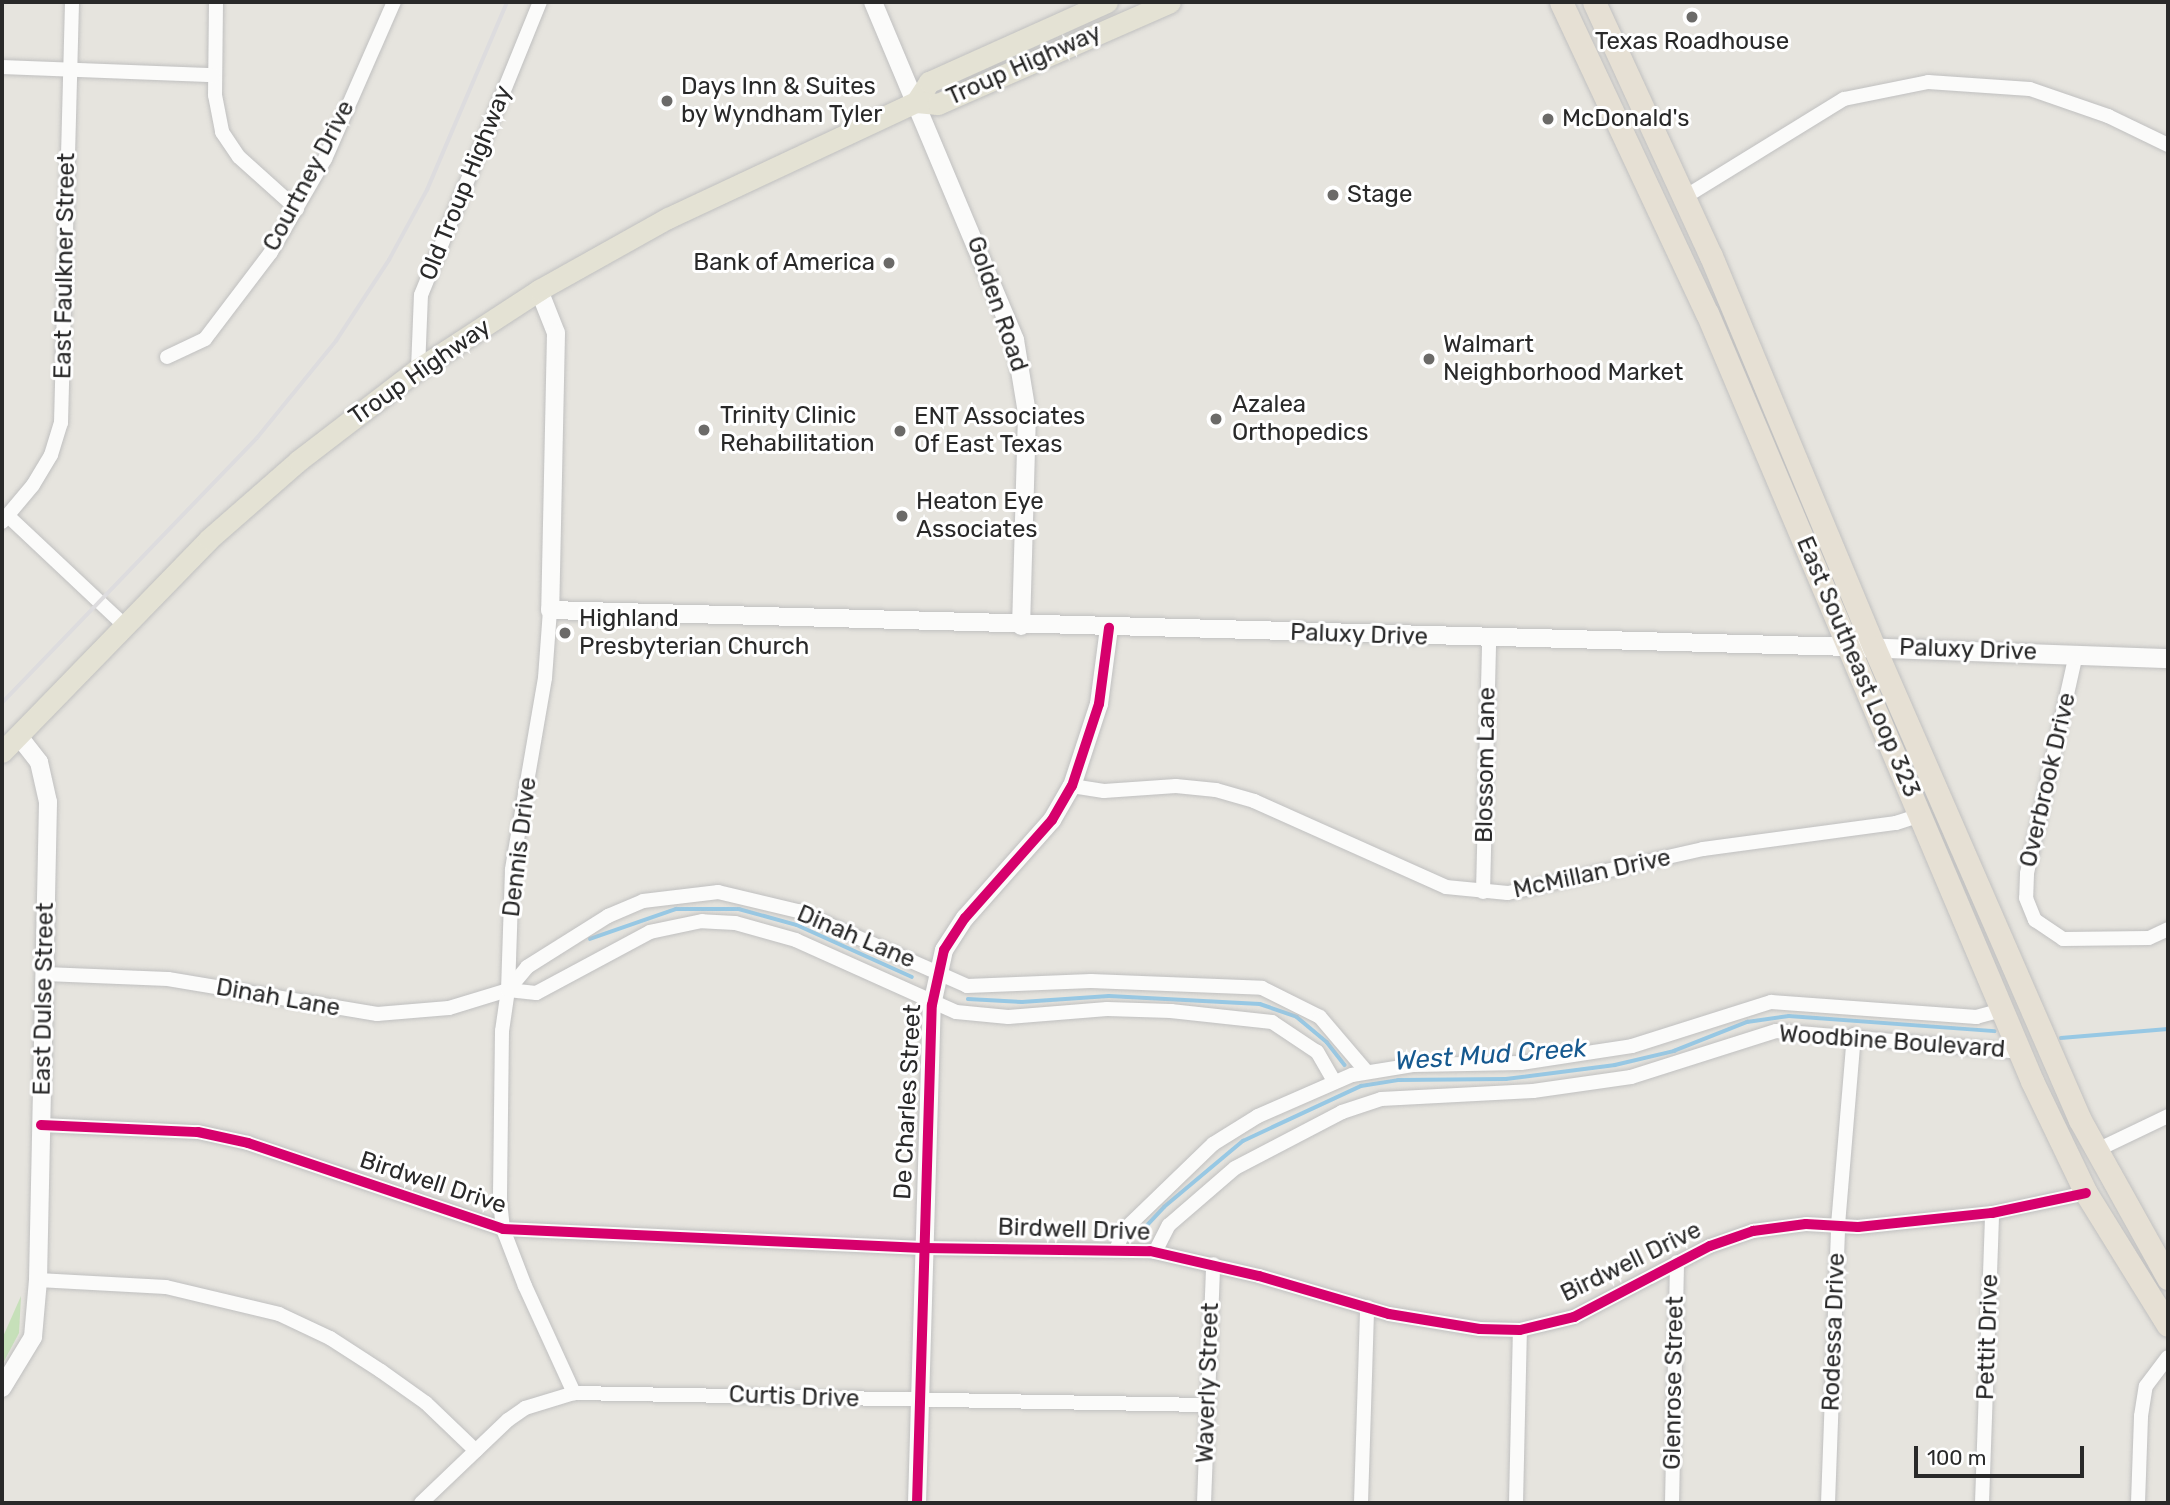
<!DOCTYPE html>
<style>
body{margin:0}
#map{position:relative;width:2170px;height:1505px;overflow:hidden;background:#e6e4de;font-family:Rubik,sans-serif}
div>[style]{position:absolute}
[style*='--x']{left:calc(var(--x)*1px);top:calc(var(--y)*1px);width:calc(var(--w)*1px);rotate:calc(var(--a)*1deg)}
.green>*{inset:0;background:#c6e0b9}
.stream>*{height:3.5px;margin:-1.75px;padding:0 1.75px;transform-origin:1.75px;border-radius:1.75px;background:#97c8e4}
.roads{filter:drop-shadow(0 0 2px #c0c0c0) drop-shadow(0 0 2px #c0c0c0)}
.minor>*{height:14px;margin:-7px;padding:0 7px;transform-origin:7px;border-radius:7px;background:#fbfbfa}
.tertiary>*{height:18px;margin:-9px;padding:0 9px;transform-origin:9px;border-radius:9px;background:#fbfbfa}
.secondary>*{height:19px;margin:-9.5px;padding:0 9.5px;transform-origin:9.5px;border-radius:9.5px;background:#fbfbfa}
.primary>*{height:21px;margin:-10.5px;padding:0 10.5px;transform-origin:10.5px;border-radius:10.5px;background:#e4e2d4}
.trunk>*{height:23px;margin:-11.5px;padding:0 11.5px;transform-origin:11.5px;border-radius:11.5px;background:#e6e0d4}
.rail>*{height:3.5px;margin:-1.75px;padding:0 1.75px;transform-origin:1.75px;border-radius:1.75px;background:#dddcde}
.cycleway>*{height:10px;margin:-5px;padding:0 5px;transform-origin:5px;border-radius:5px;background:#d6006c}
.dots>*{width:19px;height:19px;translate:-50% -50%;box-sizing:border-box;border:4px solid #fff;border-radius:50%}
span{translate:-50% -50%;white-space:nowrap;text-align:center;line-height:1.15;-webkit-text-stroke:6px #fff;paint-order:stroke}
.poi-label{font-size:24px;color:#292929}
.left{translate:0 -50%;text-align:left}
.right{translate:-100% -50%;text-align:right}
.street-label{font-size:24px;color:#292929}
.water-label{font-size:26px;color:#16598f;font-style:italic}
.frame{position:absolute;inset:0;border:4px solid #292929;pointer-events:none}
.scale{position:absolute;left:1914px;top:1446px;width:170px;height:32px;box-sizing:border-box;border:4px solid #292929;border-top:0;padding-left:9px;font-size:21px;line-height:24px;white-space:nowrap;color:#292929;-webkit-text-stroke:5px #fff;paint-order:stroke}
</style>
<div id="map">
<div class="green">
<i style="clip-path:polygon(21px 1296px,19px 1333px,2px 1365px,2px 1339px)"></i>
</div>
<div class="stream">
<i style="--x:590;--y:939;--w:91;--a:-19.2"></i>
<i style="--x:676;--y:909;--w:63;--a:0"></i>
<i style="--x:739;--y:909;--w:60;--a:15.4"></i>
<i style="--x:797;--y:925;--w:126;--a:24.3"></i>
<i style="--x:968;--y:999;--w:54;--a:3.2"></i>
<i style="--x:1022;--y:1002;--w:87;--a:-3.9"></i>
<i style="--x:1109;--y:996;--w:151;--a:3"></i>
<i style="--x:1260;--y:1004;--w:39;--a:19"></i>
<i style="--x:1297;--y:1017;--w:39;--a:40"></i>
<i style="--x:1327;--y:1042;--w:29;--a:52"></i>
<i style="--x:2061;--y:1038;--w:107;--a:-4.8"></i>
<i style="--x:1138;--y:1235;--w:38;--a:-47"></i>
<i style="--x:1164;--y:1207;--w:103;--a:-39.9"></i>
<i style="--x:1243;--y:1141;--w:130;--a:-25"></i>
<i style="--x:1361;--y:1086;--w:37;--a:-9"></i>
<i style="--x:1398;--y:1080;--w:108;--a:-0.5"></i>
<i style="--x:1506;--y:1079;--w:110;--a:-7.3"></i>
<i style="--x:1615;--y:1065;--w:61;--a:-13.3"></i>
<i style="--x:1674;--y:1051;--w:79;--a:-21.7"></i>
<i style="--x:1747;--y:1022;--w:42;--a:-8.1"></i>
<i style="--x:1789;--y:1016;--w:206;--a:4.2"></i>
</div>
<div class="roads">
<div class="minor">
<i style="--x:216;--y:2;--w:93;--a:90.6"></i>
<i style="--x:215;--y:95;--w:38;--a:79"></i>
<i style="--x:222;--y:132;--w:30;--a:56"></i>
<i style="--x:239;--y:157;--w:78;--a:41.9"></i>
<i style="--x:2;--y:67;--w:212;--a:2.2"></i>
<i style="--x:1683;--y:198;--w:189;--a:-31.6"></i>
<i style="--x:1844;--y:99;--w:86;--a:-11.4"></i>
<i style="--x:1928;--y:82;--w:102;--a:3.9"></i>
<i style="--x:2030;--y:89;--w:83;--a:19.1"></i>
<i style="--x:2108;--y:116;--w:67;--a:25.8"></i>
<i style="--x:167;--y:357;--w:42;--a:-25.3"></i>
<i style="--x:205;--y:339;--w:109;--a:-52.8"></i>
<i style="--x:271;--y:252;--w:108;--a:-59.9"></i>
<i style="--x:325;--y:159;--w:171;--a:-66.3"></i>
<i style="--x:418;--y:369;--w:74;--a:-87.7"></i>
<i style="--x:421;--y:295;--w:316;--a:-67.9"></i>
<i style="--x:8;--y:516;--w:159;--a:43.2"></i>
<i style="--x:2;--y:522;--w:48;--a:-50"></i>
<i style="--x:33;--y:485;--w:35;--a:-59"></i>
<i style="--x:51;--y:455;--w:34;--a:-73"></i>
<i style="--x:61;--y:423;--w:421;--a:-88.5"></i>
<i style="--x:550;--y:610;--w:68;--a:94.2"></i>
<i style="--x:545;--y:678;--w:195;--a:99.8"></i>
<i style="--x:512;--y:870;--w:120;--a:91.9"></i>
<i style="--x:508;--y:990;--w:41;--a:98.3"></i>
<i style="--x:502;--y:1031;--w:170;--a:90.7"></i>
<i style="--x:500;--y:1201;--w:28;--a:84"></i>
<i style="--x:503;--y:1229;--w:61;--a:68.9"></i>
<i style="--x:525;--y:1286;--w:118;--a:65.4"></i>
<i style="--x:2076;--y:654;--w:225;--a:102.6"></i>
<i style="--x:2027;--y:874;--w:24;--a:92"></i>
<i style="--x:2026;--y:898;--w:24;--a:68"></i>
<i style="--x:2035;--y:920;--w:34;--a:34"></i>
<i style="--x:2063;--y:939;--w:86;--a:-0.7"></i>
<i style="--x:2149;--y:938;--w:21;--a:-25"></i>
<i style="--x:1072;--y:786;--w:32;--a:9"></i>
<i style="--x:1104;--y:791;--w:72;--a:-4"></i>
<i style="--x:1176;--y:786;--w:40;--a:5.7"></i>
<i style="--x:1216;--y:790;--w:40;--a:16"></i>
<i style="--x:1254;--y:801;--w:210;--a:24.1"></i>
<i style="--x:1446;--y:887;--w:62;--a:5.5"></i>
<i style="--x:1508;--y:893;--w:200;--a:-12.7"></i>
<i style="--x:1703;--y:849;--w:195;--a:-7.7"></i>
<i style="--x:1896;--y:823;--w:25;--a:-18"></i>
<i style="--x:1483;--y:892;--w:254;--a:-88.6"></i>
<i style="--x:45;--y:974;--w:123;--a:2.3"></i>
<i style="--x:168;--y:979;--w:212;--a:9.5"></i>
<i style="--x:377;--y:1014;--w:72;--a:-4.8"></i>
<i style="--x:449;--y:1008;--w:62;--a:-17"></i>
<i style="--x:1334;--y:1081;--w:34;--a:-120"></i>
<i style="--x:1317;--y:1052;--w:54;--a:-146.3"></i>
<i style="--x:1272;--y:1022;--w:102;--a:-173.8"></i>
<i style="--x:1171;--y:1011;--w:64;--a:-178.2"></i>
<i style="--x:1107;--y:1009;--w:99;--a:175.4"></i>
<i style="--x:1008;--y:1017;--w:52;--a:-174.5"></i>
<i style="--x:956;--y:1012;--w:175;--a:-155.8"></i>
<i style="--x:796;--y:940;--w:63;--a:-164.4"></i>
<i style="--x:735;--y:923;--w:33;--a:-177"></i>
<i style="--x:702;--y:921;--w:53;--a:168.1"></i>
<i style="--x:650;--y:932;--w:129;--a:151.8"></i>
<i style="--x:536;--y:993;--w:28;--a:-174"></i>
<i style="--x:508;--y:990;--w:30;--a:-50"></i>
<i style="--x:527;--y:967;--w:96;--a:-32.2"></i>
<i style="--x:608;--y:916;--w:38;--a:-23"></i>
<i style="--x:643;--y:901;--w:76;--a:-6.8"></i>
<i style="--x:718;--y:892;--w:82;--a:13.4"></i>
<i style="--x:798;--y:911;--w:185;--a:23.9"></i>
<i style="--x:967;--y:986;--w:124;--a:-2.3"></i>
<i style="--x:1091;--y:981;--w:171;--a:2.3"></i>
<i style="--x:1262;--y:988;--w:65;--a:26.6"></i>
<i style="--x:1320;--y:1017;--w:71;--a:49.6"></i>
<i style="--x:41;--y:1125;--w:157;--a:2.6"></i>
<i style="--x:198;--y:1132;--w:51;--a:12.4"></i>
<i style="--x:248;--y:1143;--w:269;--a:18.6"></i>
<i style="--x:503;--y:1229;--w:420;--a:2.6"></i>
<i style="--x:923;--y:1248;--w:227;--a:0.8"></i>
<i style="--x:1150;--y:1251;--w:112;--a:12.9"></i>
<i style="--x:1259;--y:1276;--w:135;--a:16.3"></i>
<i style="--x:1389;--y:1314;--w:92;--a:9.4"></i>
<i style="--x:1480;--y:1329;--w:40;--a:1.4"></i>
<i style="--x:1520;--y:1330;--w:56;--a:-13.5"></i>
<i style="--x:1574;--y:1317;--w:153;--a:-27.6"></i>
<i style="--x:1710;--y:1246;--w:46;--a:-19.2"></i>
<i style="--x:1753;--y:1231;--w:53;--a:-7.5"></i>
<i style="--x:1806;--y:1224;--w:52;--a:3.3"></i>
<i style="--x:1858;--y:1227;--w:135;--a:-6"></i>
<i style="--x:1992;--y:1213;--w:96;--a:-12"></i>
<i style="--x:2095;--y:1151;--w:81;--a:-25.6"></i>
<i style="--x:1116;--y:1250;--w:22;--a:-68"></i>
<i style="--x:1124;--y:1230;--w:124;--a:-44"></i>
<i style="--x:1213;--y:1144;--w:53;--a:-31.9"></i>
<i style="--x:1258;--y:1116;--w:103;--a:-23.6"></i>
<i style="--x:1352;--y:1075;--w:63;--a:-9.2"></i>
<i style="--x:1414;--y:1065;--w:107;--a:-1.1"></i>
<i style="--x:1521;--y:1063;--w:112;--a:-8.7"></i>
<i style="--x:1632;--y:1046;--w:146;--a:-17.6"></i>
<i style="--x:1771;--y:1002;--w:206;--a:4.2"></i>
<i style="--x:1976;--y:1017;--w:27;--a:-15"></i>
<i style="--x:1155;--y:1252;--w:30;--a:-63"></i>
<i style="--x:1169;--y:1225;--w:87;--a:-40.8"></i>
<i style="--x:1235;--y:1168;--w:121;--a:-27.6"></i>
<i style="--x:1342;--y:1112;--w:41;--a:-18.4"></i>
<i style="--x:1381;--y:1099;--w:152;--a:-3"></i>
<i style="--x:1533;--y:1091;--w:99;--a:-8.1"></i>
<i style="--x:1631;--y:1077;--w:152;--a:-17.6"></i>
<i style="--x:1776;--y:1031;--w:244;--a:4.9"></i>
<i style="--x:38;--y:1280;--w:128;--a:3.1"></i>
<i style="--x:166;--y:1287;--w:116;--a:13.4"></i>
<i style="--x:279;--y:1314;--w:56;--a:25.2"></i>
<i style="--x:330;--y:1338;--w:61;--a:32.9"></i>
<i style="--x:381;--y:1371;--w:55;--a:35.4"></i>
<i style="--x:426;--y:1403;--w:69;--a:43.8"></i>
<i style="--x:421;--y:1503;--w:120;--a:-43.7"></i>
<i style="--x:508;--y:1420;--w:21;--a:-35"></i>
<i style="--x:525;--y:1408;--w:51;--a:-17"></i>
<i style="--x:574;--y:1393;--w:632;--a:1.09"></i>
<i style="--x:1204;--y:1503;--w:239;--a:-87.8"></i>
<i style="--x:1361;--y:1503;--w:196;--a:-88.2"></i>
<i style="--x:1516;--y:1503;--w:173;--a:-88.7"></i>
<i style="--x:1672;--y:1503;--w:241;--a:-88.8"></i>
<i style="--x:1828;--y:1503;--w:278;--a:-87.9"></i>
<i style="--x:1838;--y:1225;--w:191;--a:-85.2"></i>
<i style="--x:1982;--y:1503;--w:290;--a:-88"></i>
<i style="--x:2138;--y:1503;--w:87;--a:-88"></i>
<i style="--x:2141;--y:1416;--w:30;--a:-81"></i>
<i style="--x:2146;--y:1386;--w:36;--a:-53"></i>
</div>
<div class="tertiary">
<i style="--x:873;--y:2;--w:367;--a:67.2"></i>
<i style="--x:1015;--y:340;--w:74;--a:80.7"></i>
<i style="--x:1027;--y:413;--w:213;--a:91.6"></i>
<i style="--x:539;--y:290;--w:46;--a:68.4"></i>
<i style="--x:556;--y:333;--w:277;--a:91.2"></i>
<i style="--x:550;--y:610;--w:1301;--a:1.63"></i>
<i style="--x:2;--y:1388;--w:60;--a:-58.7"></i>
<i style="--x:33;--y:1337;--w:57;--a:-85"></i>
<i style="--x:38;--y:1280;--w:478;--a:-88.8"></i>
<i style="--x:48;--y:802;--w:41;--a:-102.7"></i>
<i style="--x:39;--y:762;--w:34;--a:-128"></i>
<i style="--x:917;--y:1503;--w:498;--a:-88.3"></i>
<i style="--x:932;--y:1005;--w:56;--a:-77.7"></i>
<i style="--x:944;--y:950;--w:38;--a:-57"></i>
<i style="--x:965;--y:918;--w:131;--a:-48.4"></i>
<i style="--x:1052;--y:820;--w:39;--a:-60"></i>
<i style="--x:1072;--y:786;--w:86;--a:-71.8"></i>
<i style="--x:1099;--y:704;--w:77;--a:-82.5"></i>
</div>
<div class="secondary">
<i style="--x:1862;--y:647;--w:306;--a:2.1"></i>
</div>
<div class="primary">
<i style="--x:916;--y:102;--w:24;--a:-57"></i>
<i style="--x:929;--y:82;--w:195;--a:-24.2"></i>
<i style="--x:2;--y:752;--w:297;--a:-45.8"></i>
<i style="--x:209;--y:539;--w:118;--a:-41.2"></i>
<i style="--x:298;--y:461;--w:151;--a:-37.5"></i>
<i style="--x:418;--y:369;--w:145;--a:-33.1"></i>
<i style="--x:539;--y:290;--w:148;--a:-29.2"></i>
<i style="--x:668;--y:218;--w:274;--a:-25.1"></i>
<i style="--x:916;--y:102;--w:22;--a:5"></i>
<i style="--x:938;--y:104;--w:253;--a:-23.7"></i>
</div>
<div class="trunk">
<i style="--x:1561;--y:2;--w:344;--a:64.9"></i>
<i style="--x:1707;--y:313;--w:834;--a:67.06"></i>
<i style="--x:2032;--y:1081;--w:124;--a:64.3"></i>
<i style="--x:2086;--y:1193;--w:155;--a:58.2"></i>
<i style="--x:1594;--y:2;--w:280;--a:65.3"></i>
<i style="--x:1711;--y:256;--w:424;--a:67.4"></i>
<i style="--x:1874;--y:647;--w:516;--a:66.47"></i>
<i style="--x:2080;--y:1120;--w:181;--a:60.9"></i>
</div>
</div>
<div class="rail">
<i style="--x:2;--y:703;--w:368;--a:-46.1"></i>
<i style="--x:257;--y:438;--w:125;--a:-50.8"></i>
<i style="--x:336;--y:341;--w:97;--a:-56.8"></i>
<i style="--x:389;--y:260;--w:80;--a:-61.5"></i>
<i style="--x:427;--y:190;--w:204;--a:-66.9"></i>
</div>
<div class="cycleway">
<i style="--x:41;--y:1125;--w:157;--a:2.6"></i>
<i style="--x:198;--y:1132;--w:51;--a:12.4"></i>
<i style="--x:248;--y:1143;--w:269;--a:18.6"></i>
<i style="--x:503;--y:1229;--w:420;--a:2.6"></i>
<i style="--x:923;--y:1248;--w:227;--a:0.8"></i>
<i style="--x:1150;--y:1251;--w:112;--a:12.9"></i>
<i style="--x:1259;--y:1276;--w:135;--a:16.3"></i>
<i style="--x:1389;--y:1314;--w:92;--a:9.4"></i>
<i style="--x:1480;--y:1329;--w:40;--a:1.4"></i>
<i style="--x:1520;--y:1330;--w:56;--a:-13.5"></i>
<i style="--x:1574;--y:1317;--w:153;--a:-27.6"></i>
<i style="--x:1710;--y:1246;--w:46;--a:-19.2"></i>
<i style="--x:1753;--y:1231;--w:53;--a:-7.5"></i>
<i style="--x:1806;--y:1224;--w:52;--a:3.3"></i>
<i style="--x:1858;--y:1227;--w:135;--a:-6"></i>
<i style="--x:1992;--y:1213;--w:96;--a:-12"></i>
<i style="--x:917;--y:1503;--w:498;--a:-88.3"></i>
<i style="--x:932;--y:1005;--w:56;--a:-77.7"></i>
<i style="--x:944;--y:950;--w:38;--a:-57"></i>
<i style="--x:965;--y:918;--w:131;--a:-48.4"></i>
<i style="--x:1052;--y:820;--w:39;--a:-60"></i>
<i style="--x:1072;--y:786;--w:86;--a:-71.8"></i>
<i style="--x:1099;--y:704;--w:77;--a:-82.5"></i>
</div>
<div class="dots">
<i style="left:1692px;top:17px;background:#6b6a68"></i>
<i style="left:667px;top:101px;background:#6b6a68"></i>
<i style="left:1548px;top:119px;background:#6b6a68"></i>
<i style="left:1333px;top:195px;background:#6b6a68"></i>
<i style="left:889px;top:263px;background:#6b6a68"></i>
<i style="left:1429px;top:359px;background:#6b6a68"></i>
<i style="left:1216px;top:419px;background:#6b6a68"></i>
<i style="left:704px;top:430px;background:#6b6a68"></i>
<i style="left:900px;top:431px;background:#6b6a68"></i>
<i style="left:902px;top:516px;background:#6b6a68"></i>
<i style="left:565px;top:633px;background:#6b6a68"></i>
</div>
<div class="poi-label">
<span style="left:1692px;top:42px">Texas Roadhouse</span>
<span class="left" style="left:681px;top:101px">Days Inn &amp; Suites<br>by Wyndham Tyler</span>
<span class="left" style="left:1562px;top:119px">McDonald's</span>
<span class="left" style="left:1347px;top:195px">Stage</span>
<span class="right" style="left:875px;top:263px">Bank of America</span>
<span class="left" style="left:1443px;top:359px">Walmart<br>Neighborhood Market</span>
<span class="left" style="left:1232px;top:419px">Azalea<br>Orthopedics</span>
<span class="left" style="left:720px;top:430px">Trinity Clinic<br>Rehabilitation</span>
<span class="left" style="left:914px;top:431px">ENT Associates<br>Of East Texas</span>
<span class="left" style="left:916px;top:516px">Heaton Eye<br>Associates</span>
<span class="left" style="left:579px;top:633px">Highland<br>Presbyterian Church</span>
</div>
<div class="street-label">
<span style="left:1024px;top:65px;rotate:-24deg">Troup Highway</span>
<span style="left:309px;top:176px;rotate:-62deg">Courtney Drive</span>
<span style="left:466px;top:183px;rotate:-68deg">Old Troup Highway</span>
<span style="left:65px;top:266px;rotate:-89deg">East Faulkner Street</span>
<span style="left:997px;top:304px;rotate:71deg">Golden Road</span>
<span style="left:420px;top:372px;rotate:-35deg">Troup Highway</span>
<span style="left:1359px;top:635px;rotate:2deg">Paluxy Drive</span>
<span style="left:1968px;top:650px;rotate:2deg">Paluxy Drive</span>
<span style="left:1858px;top:667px;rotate:67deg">East Southeast Loop 323</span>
<span style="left:1486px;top:765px;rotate:-89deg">Blossom Lane</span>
<span style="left:2048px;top:780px;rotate:-77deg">Overbrook Drive</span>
<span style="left:520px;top:847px;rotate:-83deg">Dennis Drive</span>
<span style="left:1592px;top:874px;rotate:-12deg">McMillan Drive</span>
<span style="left:856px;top:937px;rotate:23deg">Dinah Lane</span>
<span style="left:278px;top:998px;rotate:10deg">Dinah Lane</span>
<span style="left:44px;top:999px;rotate:-89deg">East Dulse Street</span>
<span style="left:1892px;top:1042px;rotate:4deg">Woodbine Boulevard</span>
<span style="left:908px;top:1102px;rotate:-87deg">De Charles Street</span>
<span style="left:433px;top:1183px;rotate:18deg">Birdwell Drive</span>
<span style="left:1074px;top:1230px;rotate:2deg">Birdwell Drive</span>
<span style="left:1631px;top:1262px;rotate:-26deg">Birdwell Drive</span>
<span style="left:1834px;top:1332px;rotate:-88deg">Rodessa Drive</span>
<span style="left:1988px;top:1337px;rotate:-88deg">Pettit Drive</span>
<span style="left:1208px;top:1383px;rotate:-88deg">Waverly Street</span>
<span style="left:1674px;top:1383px;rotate:-89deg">Glenrose Street</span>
<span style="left:794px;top:1397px;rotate:2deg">Curtis Drive</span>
</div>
<div class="water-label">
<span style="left:1491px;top:1055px;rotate:-4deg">West Mud Creek</span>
</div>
<div class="frame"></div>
<div class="scale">100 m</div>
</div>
